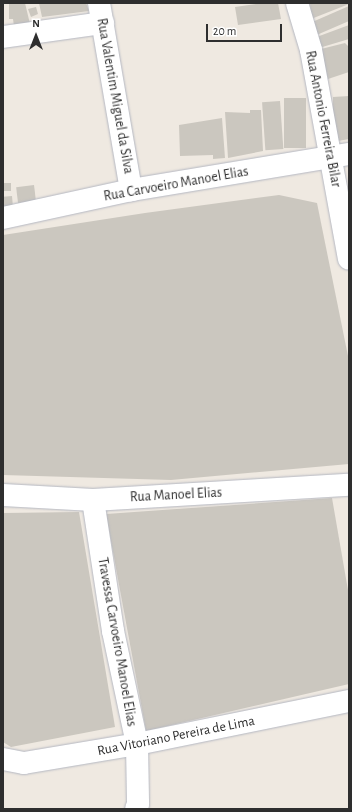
<!DOCTYPE html>
<style>
body{margin:0}
#map{position:relative;width:352px;height:812px;overflow:hidden;background:#efe9e1;font-family:"Alegreya Sans",sans-serif}
div>[style]{position:absolute}
[style*='--x']{left:calc(var(--x)*1px);top:calc(var(--y)*1px);width:calc(var(--w)*1px);rotate:calc(var(--a)*1deg)}
.building>*{inset:0;background:#cbc7bf;transform-origin:0 0}
.roads{filter:drop-shadow(0 0 1px #b4b7c1) drop-shadow(0 0 1px #b4b7c1)}
.minor>*{height:22px;margin:-11px;padding:0 11px;transform-origin:11px;border-radius:11px;background:#fff}
span{translate:-50% -50%;white-space:nowrap;text-align:center;line-height:1.15;-webkit-text-stroke:3px #fff;paint-order:stroke}
.street-label{font-size:14px;color:#2e2e2e}
.frame{position:absolute;inset:0;border:4px solid #2e2e2e;pointer-events:none}
.north{position:absolute;left:16px;top:16px;width:40px;height:40px;-webkit-text-stroke:3px #fff;paint-order:stroke;rotate:0deg;font-size:11px;font-weight:700;line-height:16px;text-align:center;color:#2e2e2e}
.north::after{content:'';display:block;margin:auto;width:14px;height:18px;background:#2e2e2e;clip-path:polygon(50% 0,100% 100%,50% 72%,0 100%)}
.scale{position:absolute;left:206px;top:24px;width:76px;height:18px;box-sizing:border-box;border:2px solid #2e2e2e;border-top:0;padding-left:5px;font-size:12px;line-height:14px;white-space:nowrap;color:#2e2e2e;-webkit-text-stroke:3px #fff;paint-order:stroke}
</style>
<div id="map">
<div class="building">
<i style="clip-path:polygon(9px 3px,25px 3px,30px 24px,14px 26px,13px 19px,9px 19px)"></i>
<i style="clip-path:polygon(39px 3px,86px 3px,89px 11px,42px 17px)"></i>
<i style="clip-path:polygon(263px 3px,278px 3px,281px 19px,238px 25px,235px 7px)"></i>
<i style="clip-path:polygon(310px 3px,349px 3px,349px 4px,311px 19px)"></i>
<i style="clip-path:polygon(349px 6px,349px 21px,312px 37px,310px 23px)"></i>
<i style="clip-path:polygon(36px 7px,38px 14px,31px 17px,28px 9px)"></i>
<i style="clip-path:polygon(349px 25px,349px 39px,319px 48px,314px 38px)"></i>
<i style="clip-path:polygon(345px 43px,349px 47px,349px 72px,328px 79px,321px 49px)"></i>
<i style="clip-path:polygon(349px 96px,349px 139px,338px 141px,338px 134px,333px 134px,333px 97px)"></i>
<i style="left:284px;top:98px;width:22px;height:50px"></i>
<i style="left:280px;top:101px;width:48px;height:18px;rotate:86deg"></i>
<i style="clip-path:polygon(250px 110px,261px 110px,263px 151px,228px 158px,225px 112px,250px 113px)"></i>
<i style="clip-path:polygon(222px 118px,225px 158px,213px 159px,213px 155px,180px 156px,179px 125px)"></i>
<i style="left:11px;top:183px;width:8px;height:8px;rotate:90deg"></i>
<i style="left:34px;top:185px;width:16px;height:18px;rotate:83deg"></i>
<i style="clip-path:polygon(279px 195px,317px 203px,349px 361px,349px 464px,171px 480px,3px 475px,3px 235px,145px 213px)"></i>
<i style="left:12px;top:196px;width:11px;height:9px;rotate:85deg"></i>
<i style="clip-path:polygon(332px 498px,349px 596px,349px 684px,146px 731px,106px 514px)"></i>
<i style="clip-path:polygon(79px 512px,115px 727px,11px 747px,3px 742px,3px 513px)"></i>
</div>
<div class="roads">
<div class="minor">
<i style="--x:99;--y:3;--w:190;--a:80.3"></i>
<i style="--x:297;--y:3;--w:49;--a:73.4"></i>
<i style="--x:311;--y:50;--w:212;--a:79.7"></i>
<i style="--x:3;--y:37;--w:101;--a:-8"></i>
<i style="--x:3;--y:218;--w:131;--a:-12.3"></i>
<i style="--x:131;--y:190;--w:221;--a:-9.4"></i>
<i style="--x:3;--y:495;--w:90;--a:3.2"></i>
<i style="--x:93;--y:500;--w:256;--a:-3.4"></i>
<i style="--x:93;--y:500;--w:133;--a:81.3"></i>
<i style="--x:113;--y:631;--w:116;--a:78"></i>
<i style="--x:137;--y:744;--w:60;--a:89"></i>
<i style="--x:138;--y:804;--w:5;--a:112"></i>
<i style="--x:3;--y:759;--w:21;--a:11"></i>
<i style="--x:24;--y:763;--w:115;--a:-9.5"></i>
<i style="--x:137;--y:744;--w:216;--a:-11.5"></i>
</div>
</div>
<div class="street-label">
<span style="left:115px;top:96px;rotate:80deg">Rua Valentim Miguel da Silva</span>
<span style="left:323px;top:119px;rotate:79deg">Rua Antonio Ferreira Bilar</span>
<span style="left:176px;top:184px;rotate:-10deg">Rua Carvoeiro Manoel Elias</span>
<span style="left:176px;top:495px;rotate:-3deg">Rua Manoel Elias</span>
<span style="left:117px;top:642px;rotate:80deg">Travessa Carvoeiro Manoel Elias</span>
<span style="left:176px;top:736px;rotate:-11deg">Rua Vitoriano Pereira de Lima</span>
</div>
<div class="frame"></div>
<div class="north">N</div>
<div class="scale">20 m</div>
</div>
